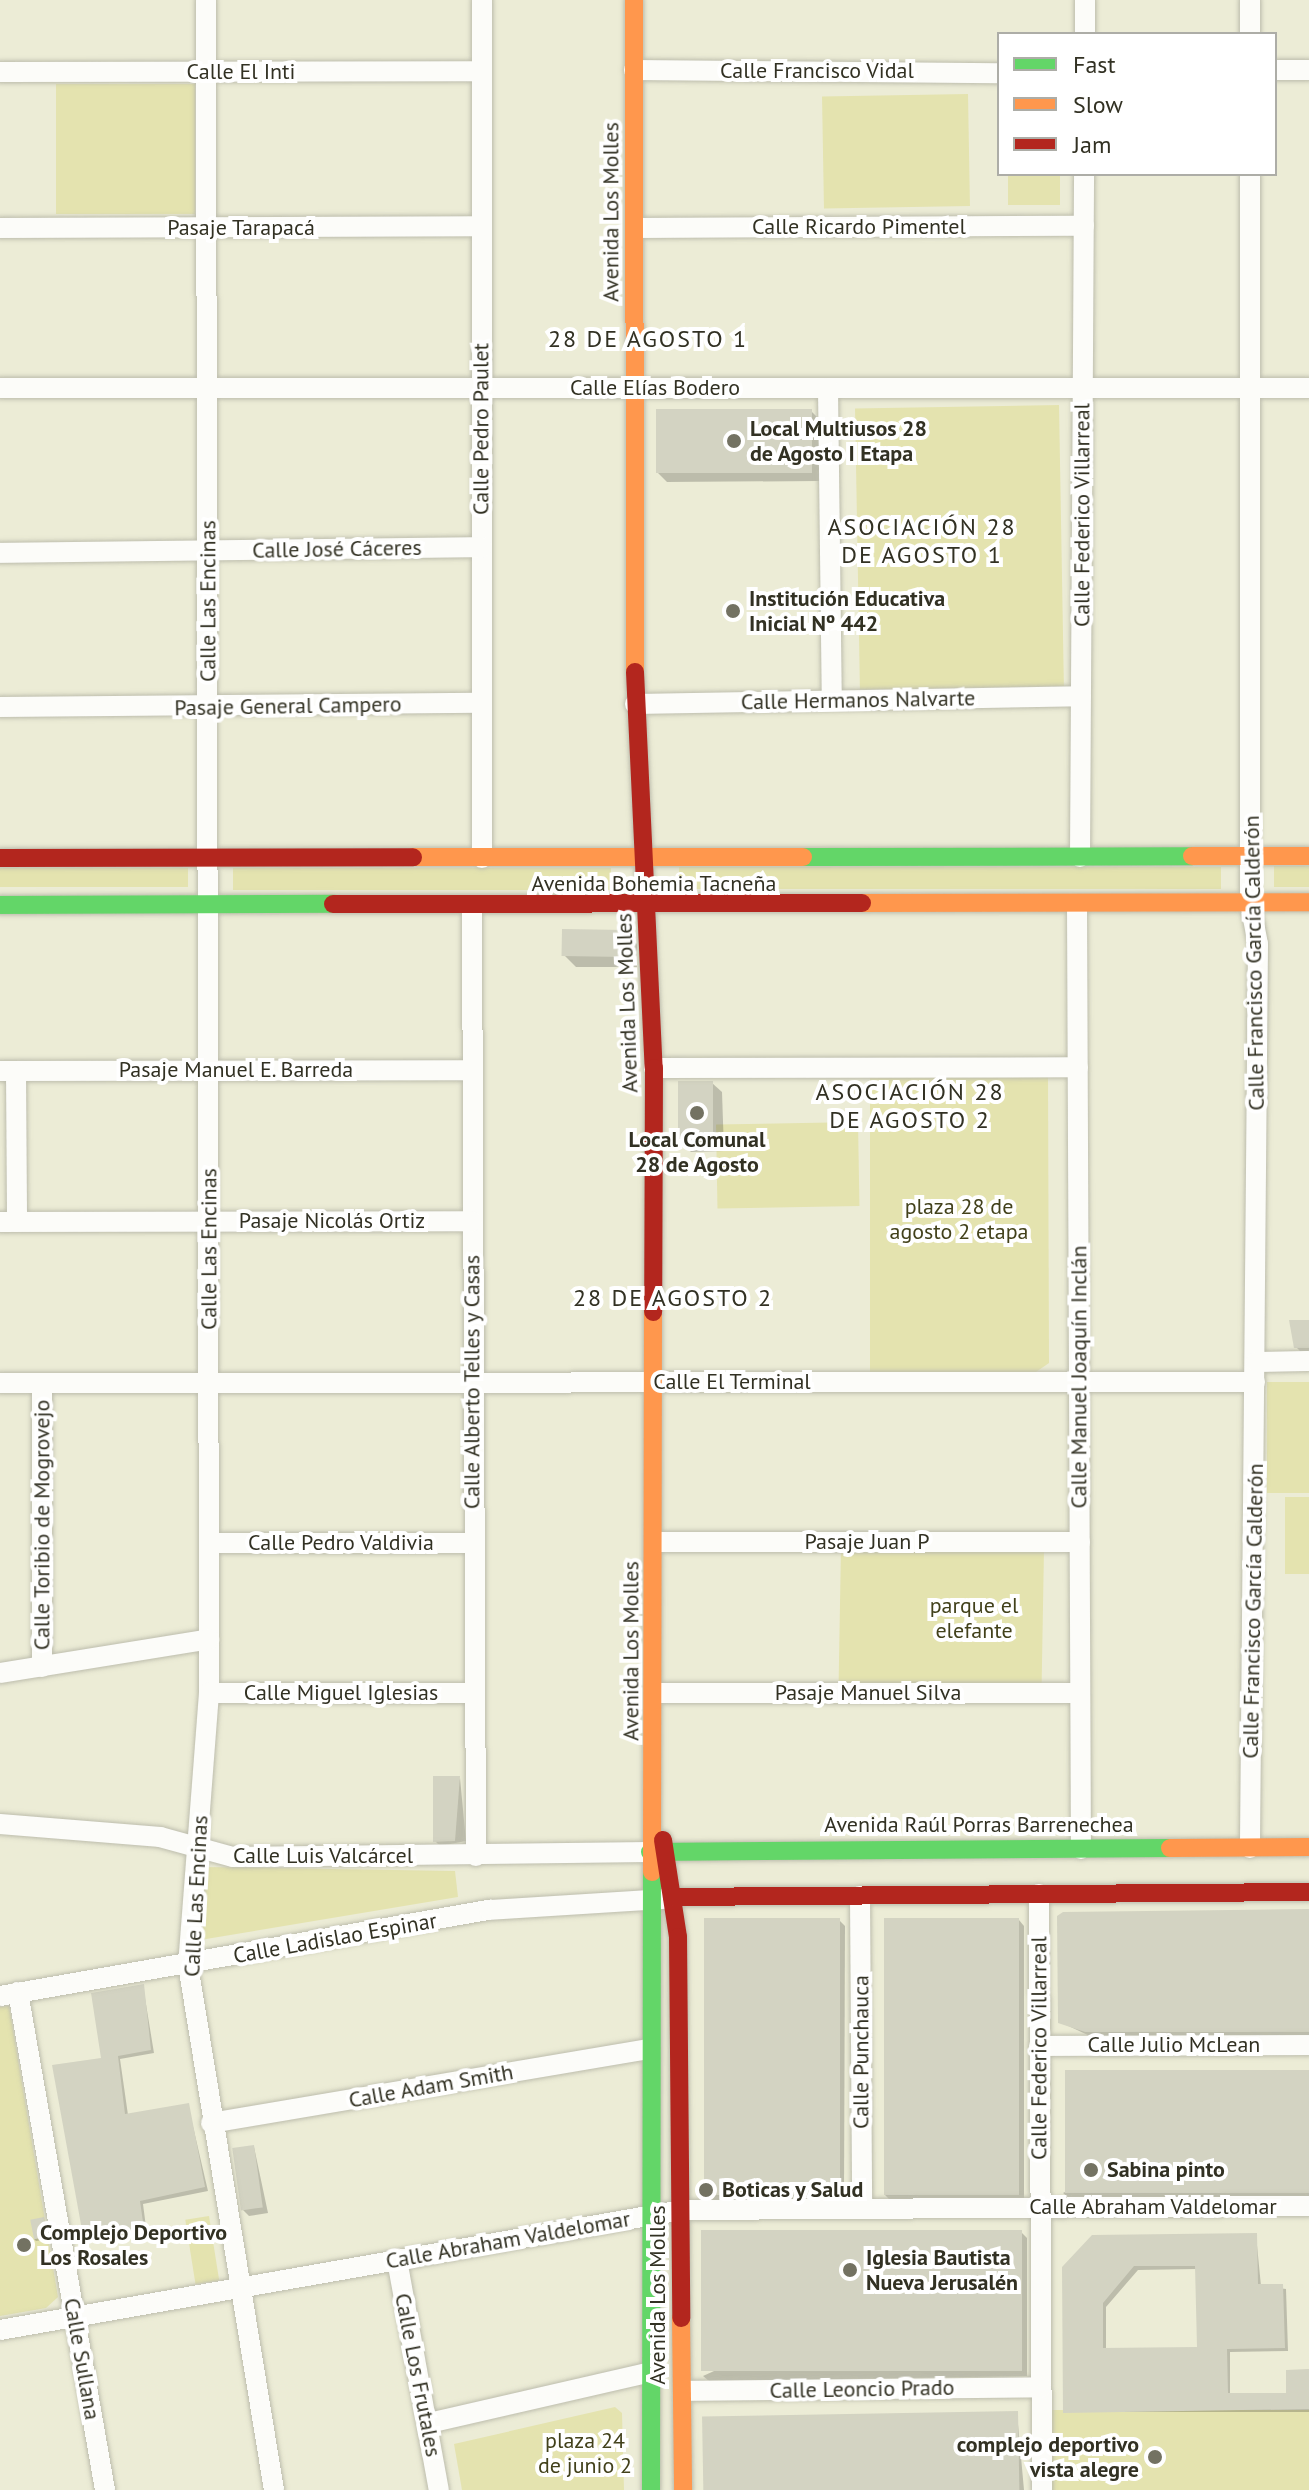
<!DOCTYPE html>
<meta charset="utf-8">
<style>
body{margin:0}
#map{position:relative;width:1309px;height:2490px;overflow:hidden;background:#ececd6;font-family:"PT Sans",sans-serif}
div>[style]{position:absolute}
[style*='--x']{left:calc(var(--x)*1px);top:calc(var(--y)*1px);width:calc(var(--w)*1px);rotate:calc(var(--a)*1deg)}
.green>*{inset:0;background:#e4e3af;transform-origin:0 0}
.shadow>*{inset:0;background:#0003}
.building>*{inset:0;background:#d3d3c2;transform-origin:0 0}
.roads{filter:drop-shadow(0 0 2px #bdbdad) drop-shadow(0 0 2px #bdbdad)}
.street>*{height:20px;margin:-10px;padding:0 10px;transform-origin:10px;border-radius:10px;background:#fcfcf9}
.fast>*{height:18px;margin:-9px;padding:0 9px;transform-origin:9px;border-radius:9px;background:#63d668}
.slow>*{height:18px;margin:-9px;padding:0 9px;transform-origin:9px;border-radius:9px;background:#ff974d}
.jam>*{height:18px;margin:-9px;padding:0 9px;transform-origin:9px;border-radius:9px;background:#b3261e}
.dots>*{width:22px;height:22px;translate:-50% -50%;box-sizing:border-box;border:4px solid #fff;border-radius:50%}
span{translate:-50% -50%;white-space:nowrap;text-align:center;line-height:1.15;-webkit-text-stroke:8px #fff;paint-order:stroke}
.street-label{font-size:22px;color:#323123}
.poi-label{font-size:22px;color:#323123;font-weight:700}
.left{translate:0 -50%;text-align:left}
.right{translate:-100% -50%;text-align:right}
.park-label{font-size:22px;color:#42411b}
.neighbourhood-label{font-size:24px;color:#323123;letter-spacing:2px}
.legend{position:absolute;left:997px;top:32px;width:280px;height:144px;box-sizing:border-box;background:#fff;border:2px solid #adada7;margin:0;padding:10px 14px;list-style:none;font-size:24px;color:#323123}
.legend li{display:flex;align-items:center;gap:16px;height:40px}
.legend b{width:40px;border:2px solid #adada7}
</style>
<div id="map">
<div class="green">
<i style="left:56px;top:84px;width:139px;height:130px"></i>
<i style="left:968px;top:94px;width:112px;height:146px;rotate:89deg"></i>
<i style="left:1008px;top:174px;width:52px;height:31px"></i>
<i style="left:1059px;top:405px;width:281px;height:204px;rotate:89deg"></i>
<i style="left:1274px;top:866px;width:35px;height:21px"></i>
<i style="left:679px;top:867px;width:542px;height:22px"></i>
<i style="left:0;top:868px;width:188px;height:19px"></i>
<i style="left:233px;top:868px;width:378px;height:22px"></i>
<i style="clip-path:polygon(1048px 1074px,1049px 1363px,1036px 1372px,870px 1372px,870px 1075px)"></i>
<i style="left:858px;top:1122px;width:84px;height:142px;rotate:89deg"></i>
<i style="left:1267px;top:1382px;width:42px;height:111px"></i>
<i style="left:1309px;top:1497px;width:77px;height:24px;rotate:90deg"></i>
<i style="left:1044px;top:1549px;width:139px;height:203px;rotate:91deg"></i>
<i style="clip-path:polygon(204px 1867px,455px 1871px,458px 1897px,200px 1940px)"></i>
<i style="clip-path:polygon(9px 2006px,58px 2297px,46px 2308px,0 2316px,0 2007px)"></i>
<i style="left:209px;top:2216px;width:65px;height:24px;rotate:81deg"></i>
<i style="clip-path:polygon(615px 2407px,622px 2413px,624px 2490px,462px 2490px,454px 2444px)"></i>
<i style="left:1309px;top:2410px;width:80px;height:258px;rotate:90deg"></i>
</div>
<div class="shadow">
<i style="clip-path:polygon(811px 411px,819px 419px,819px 481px,667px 482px,658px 473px)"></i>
<i style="clip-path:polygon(624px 932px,637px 944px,637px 967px,576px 967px,564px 955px)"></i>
<i style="clip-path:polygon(712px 1083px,722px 1092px,724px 1151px,691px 1152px,682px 1143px)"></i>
<i style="clip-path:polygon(1309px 1322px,1309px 1354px,1302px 1353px,1296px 1347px)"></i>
<i style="clip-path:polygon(460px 1778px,466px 1841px,440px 1846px,435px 1841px)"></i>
<i style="clip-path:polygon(1309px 1911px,1309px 2037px,1092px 2037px,1060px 2022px)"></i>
<i style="clip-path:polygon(839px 1920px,845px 1926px,844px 2200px,711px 2202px,705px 2196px)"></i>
<i style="clip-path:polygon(1019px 1920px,1024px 1926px,1024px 2200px,891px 2201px,885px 2195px)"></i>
<i style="clip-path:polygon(143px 1986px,154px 2053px,120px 2059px,128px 2115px,188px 2105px,208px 2191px,143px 2204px,146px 2227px,86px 2239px,104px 2060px)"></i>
<i style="clip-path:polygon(1309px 2077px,1309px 2198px,1069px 2198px,1063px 2193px)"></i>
<i style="clip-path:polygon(254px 2147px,268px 2213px,249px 2216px,243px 2210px)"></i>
<i style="clip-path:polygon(44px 2219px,49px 2239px,36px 2241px,34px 2239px)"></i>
<i style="clip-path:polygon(1021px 2232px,1027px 2238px,1027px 2376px,709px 2381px,703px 2376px)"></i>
<i style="clip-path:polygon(evenodd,1256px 2235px,1261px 2286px,1286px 2289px,1288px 2351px,1230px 2352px,1230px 2395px,1288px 2395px,1309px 2371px,1309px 2412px,1065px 2412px,1064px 2268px,1256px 2235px,1197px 2269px,1199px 2348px,1106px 2349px,1106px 2307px,1138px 2270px,1197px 2269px)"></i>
<i style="clip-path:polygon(1017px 2413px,1024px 2490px,705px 2490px)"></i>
</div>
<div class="building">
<i style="left:812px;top:409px;width:64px;height:156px;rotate:90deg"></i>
<i style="left:562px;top:929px;width:63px;height:27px;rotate:1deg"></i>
<i style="left:678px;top:1081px;width:35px;height:63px"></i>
<i style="clip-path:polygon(1289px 1320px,1309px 1320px,1309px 1348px,1294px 1348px)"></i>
<i style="clip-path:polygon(433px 1776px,460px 1776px,455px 1841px,433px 1842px)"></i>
<i style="clip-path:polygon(1309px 1909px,1309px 2032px,1085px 2032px,1058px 2023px,1057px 1916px,1063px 1912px)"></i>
<i style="left:840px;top:1918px;width:277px;height:136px;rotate:90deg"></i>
<i style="left:1019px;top:1918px;width:277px;height:135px;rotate:90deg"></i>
<i style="clip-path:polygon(144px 1984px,151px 2050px,118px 2056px,125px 2114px,189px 2103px,205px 2187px,140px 2201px,144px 2229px,84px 2241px,52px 2065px,101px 2058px,91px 1993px)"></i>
<i style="left:1309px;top:2070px;width:123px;height:244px;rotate:90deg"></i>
<i style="left:254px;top:2145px;width:63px;height:22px;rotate:82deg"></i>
<i style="left:44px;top:2217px;width:20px;height:14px;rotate:79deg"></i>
<i style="left:1022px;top:2230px;width:141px;height:321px;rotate:90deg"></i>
<i style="clip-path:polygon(evenodd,1257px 2233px,1258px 2284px,1283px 2284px,1285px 2348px,1227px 2349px,1228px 2393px,1286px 2393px,1286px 2370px,1309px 2369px,1309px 2409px,1063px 2413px,1062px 2267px,1092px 2235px,1257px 2233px,1134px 2266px,1195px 2266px,1197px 2347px,1103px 2348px,1103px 2303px,1134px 2266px)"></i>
<i style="left:1018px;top:2411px;width:79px;height:316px;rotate:89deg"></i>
</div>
<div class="roads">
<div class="street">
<i style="--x:206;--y:0;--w:1693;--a:89.9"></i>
<i style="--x:209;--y:1693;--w:273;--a:94.4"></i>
<i style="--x:188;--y:1965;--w:532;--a:80.7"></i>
<i style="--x:482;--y:0;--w:858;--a:90"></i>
<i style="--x:1250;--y:0;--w:34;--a:90"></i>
<i style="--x:1085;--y:34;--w:34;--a:-90"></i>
<i style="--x:634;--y:70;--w:365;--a:0.5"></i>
<i style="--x:1275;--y:70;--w:34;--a:0"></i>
<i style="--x:0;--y:72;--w:482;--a:-0.1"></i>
<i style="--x:1250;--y:174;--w:729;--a:90"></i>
<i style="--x:1250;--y:903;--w:42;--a:79"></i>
<i style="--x:1258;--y:944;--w:904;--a:90.51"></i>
<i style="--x:0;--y:228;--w:481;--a:-0.2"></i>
<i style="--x:635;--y:228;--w:449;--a:-0.3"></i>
<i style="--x:0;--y:388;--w:1309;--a:0"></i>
<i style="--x:828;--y:388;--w:312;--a:89.3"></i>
<i style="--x:0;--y:553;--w:482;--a:-0.7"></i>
<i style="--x:635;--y:704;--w:446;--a:-1"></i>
<i style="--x:0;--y:707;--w:480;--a:-0.5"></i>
<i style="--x:1080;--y:857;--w:683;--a:-89.66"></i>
<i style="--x:1077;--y:904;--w:945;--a:89.76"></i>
<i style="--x:472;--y:909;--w:947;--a:89.76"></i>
<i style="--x:654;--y:1068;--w:424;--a:-0.1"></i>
<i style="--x:0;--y:1071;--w:472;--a:-0.1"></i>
<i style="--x:16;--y:1071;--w:151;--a:89.6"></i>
<i style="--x:0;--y:1222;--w:472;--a:-0.1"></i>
<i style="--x:1256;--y:1362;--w:53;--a:-1.1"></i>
<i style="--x:0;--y:1383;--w:1255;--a:-0.05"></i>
<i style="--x:42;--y:1383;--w:284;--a:90"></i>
<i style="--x:654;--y:1542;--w:426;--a:0"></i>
<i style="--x:209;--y:1543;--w:263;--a:0"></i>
<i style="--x:0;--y:1673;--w:212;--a:-9.2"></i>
<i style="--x:209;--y:1693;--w:263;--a:0"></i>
<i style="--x:655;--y:1693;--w:425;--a:0"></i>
<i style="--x:0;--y:1824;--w:161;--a:4.6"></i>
<i style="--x:160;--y:1837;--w:76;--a:15.3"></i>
<i style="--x:233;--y:1857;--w:417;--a:-0.7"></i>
<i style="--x:1039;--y:1894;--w:596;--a:89.71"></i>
<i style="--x:860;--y:1896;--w:313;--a:89.6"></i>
<i style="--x:18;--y:1992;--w:506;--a:80.09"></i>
<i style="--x:0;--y:1996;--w:497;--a:-10"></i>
<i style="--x:489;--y:1910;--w:175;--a:-3.6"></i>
<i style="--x:1039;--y:2046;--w:270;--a:-0.2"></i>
<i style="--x:211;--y:2123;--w:445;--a:-9.6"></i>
<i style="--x:397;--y:2260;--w:234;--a:79.7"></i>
<i style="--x:0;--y:2330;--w:692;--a:-9.98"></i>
<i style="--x:682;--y:2210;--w:627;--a:-0.37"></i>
<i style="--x:683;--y:2391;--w:358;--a:-0.6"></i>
<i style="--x:429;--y:2423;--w:228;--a:-12.9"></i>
</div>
<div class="fast">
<i style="--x:803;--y:857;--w:389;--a:-0.1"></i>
<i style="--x:0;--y:905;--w:333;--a:-0.2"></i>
<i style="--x:650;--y:1852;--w:520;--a:-0.44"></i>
<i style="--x:651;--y:2490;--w:618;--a:-89.91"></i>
</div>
<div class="slow">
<i style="--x:634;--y:0;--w:672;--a:89.91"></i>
<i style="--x:1192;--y:856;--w:117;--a:0"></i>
<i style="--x:413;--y:857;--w:390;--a:0"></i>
<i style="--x:862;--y:903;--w:447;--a:-0.1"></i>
<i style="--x:1170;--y:1848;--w:139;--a:-0.4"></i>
<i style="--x:652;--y:1872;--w:560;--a:-89.9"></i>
<i style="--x:681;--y:2318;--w:172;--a:89.3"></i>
</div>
<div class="jam">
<i style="--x:635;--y:672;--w:396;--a:87.3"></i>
<i style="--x:654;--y:1068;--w:244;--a:90.2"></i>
<i style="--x:0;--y:858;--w:413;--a:-0.1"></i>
<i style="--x:333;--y:904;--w:529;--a:-0.11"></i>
<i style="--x:663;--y:1840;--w:98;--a:81.2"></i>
<i style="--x:678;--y:1937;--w:381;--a:89.5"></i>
<i style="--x:672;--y:1897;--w:637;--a:-0.45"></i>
</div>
</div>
<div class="dots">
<i style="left:734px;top:441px;background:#737262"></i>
<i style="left:733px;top:611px;background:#737262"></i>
<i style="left:697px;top:1113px;background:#737262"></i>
<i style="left:1091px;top:2170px;background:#737262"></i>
<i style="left:706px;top:2190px;background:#737262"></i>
<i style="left:24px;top:2245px;background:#737262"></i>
<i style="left:850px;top:2270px;background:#737262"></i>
<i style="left:1155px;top:2457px;background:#737262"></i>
</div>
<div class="street-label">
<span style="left:817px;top:71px">Calle Francisco Vidal</span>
<span style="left:241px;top:72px">Calle El Inti</span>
<span style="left:611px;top:212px;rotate:-90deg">Avenida Los Molles</span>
<span style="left:859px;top:227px">Calle Ricardo Pimentel</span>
<span style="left:241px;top:228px">Pasaje Tarapacá</span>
<span style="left:655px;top:388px">Calle Elías Bodero</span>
<span style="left:481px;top:429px;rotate:-90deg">Calle Pedro Paulet</span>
<span style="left:1082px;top:515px;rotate:-90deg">Calle Federico Villarreal</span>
<span style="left:337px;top:549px;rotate:-1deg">Calle José Cáceres</span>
<span style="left:208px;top:601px;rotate:-90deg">Calle Las Encinas</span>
<span style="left:858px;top:700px;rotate:-1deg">Calle Hermanos Nalvarte</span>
<span style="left:288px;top:706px;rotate:-1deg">Pasaje General Campero</span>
<span style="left:654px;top:884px">Avenida Bohemia Tacneña</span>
<span style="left:1254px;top:963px;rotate:-91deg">Calle Francisco García Calderón</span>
<span style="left:627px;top:1003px;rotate:-92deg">Avenida Los Molles</span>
<span style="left:236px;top:1070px">Pasaje Manuel E. Barreda</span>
<span style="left:332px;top:1221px">Pasaje Nicolás Ortiz</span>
<span style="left:209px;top:1249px;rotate:-90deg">Calle Las Encinas</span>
<span style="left:1079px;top:1377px;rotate:-90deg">Calle Manuel Joaquín Inclán</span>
<span style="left:472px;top:1382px;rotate:-90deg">Calle Alberto Telles y Casas</span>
<span style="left:732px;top:1382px">Calle El Terminal</span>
<span style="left:42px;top:1525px;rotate:-90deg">Calle Toribio de Mogrovejo</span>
<span style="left:867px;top:1542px">Pasaje Juan P</span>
<span style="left:341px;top:1543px">Calle Pedro Valdivia</span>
<span style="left:1253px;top:1611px;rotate:-89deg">Calle Francisco García Calderón</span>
<span style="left:631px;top:1651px;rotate:-90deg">Avenida Los Molles</span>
<span style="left:341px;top:1693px">Calle Miguel Iglesias</span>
<span style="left:868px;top:1693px">Pasaje Manuel Silva</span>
<span style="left:979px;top:1825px">Avenida Raúl Porras Barrenechea</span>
<span style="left:323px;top:1856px">Calle Luis Valcárcel</span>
<span style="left:196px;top:1896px;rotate:-87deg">Calle Las Encinas</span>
<span style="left:335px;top:1938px;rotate:-10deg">Calle Ladislao Espinar</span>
<span style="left:1174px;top:2045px">Calle Julio McLean</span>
<span style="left:1039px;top:2048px;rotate:-90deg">Calle Federico Villarreal</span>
<span style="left:861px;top:2052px;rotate:-90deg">Calle Punchauca</span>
<span style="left:431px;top:2086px;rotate:-10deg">Calle Adam Smith</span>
<span style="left:1153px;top:2207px">Calle Abraham Valdelomar</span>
<span style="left:508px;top:2240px;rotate:-10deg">Calle Abraham Valdelomar</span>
<span style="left:658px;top:2295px;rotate:-90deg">Avenida Los Molles</span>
<span style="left:82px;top:2359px;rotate:80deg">Calle Sullana</span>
<span style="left:418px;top:2375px;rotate:79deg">Calle Los Frutales</span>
<span style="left:862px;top:2389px;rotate:-1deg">Calle Leoncio Prado</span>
</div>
<div class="poi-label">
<span class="left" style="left:750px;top:441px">Local Multiusos 28<br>de Agosto I Etapa</span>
<span class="left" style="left:749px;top:611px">Institución Educativa<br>Inicial Nº 442</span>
<span style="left:697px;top:1152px">Local Comunal<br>28 de Agosto</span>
<span class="left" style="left:1107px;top:2170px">Sabina pinto</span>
<span class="left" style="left:722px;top:2190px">Boticas y Salud</span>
<span class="left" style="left:40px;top:2245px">Complejo Deportivo<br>Los Rosales</span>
<span class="left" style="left:866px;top:2270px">Iglesia Bautista<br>Nueva Jerusalén</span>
<span class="right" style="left:1139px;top:2457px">complejo deportivo<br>vista alegre</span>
</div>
<div class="park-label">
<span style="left:959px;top:1219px">plaza 28 de<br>agosto 2 etapa</span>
<span style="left:974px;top:1618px">parque el<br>elefante</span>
<span style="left:585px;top:2453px">plaza 24<br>de junio 2</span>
</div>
<div class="neighbourhood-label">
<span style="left:648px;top:339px">28 DE AGOSTO 1</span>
<span style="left:922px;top:541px">ASOCIACIÓN 28<br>DE AGOSTO 1</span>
<span style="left:910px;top:1106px">ASOCIACIÓN 28<br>DE AGOSTO 2</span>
<span style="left:673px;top:1298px">28 DE AGOSTO 2</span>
</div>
<ul class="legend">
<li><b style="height:10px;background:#63d668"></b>Fast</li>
<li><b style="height:10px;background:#ff974d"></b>Slow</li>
<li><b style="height:10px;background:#b3261e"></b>Jam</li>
</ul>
</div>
